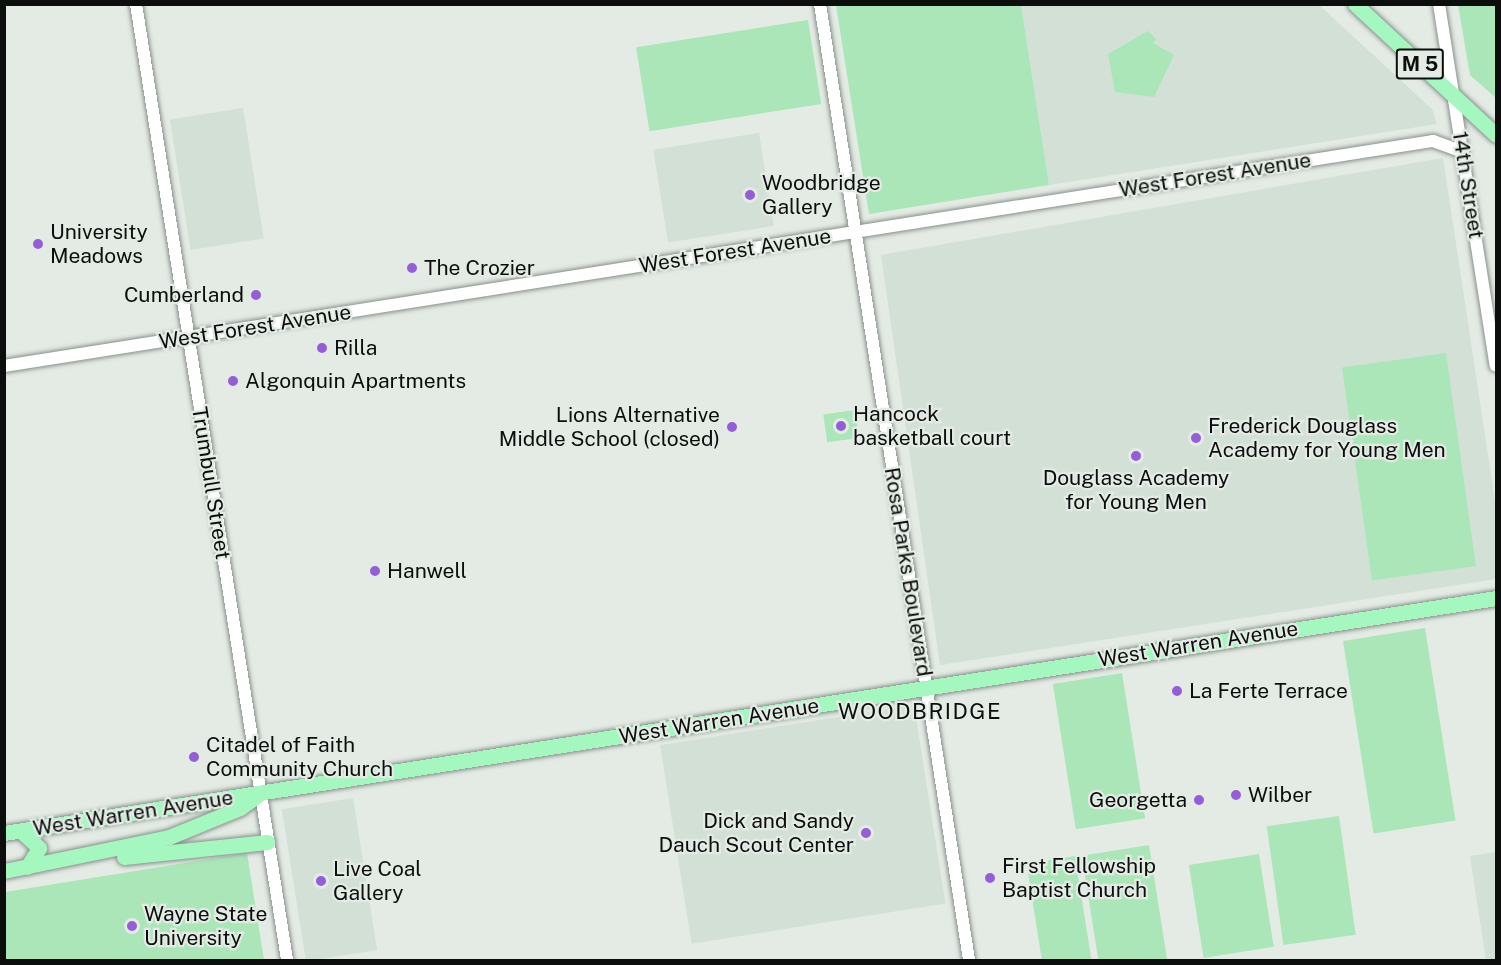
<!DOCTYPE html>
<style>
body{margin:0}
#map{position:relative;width:1501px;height:965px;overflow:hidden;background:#e3ebe4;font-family:"Public Sans",sans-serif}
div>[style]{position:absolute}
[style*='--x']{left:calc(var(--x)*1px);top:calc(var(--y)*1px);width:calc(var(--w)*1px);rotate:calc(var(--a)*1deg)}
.built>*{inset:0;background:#d2e0d5;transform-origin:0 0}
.green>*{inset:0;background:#abe6b9;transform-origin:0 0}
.roads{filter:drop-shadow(0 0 2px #89908b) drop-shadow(0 0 2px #89908b)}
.tertiary>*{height:12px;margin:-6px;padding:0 6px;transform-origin:6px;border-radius:6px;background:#fff}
.primary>*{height:15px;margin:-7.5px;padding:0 7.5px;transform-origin:7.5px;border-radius:7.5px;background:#a4f7be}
.dots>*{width:16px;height:16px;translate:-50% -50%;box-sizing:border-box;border:3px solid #e3ebe4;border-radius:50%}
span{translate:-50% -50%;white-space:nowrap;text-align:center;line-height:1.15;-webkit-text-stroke:4.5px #e3ebe4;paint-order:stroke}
.shield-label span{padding:2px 4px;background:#e3ebe4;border:2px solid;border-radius:4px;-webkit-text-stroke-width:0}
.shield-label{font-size:20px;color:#0b0e0c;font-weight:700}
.street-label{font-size:21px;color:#0b0e0c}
.poi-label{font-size:21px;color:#0b0e0c}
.left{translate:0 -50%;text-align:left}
.right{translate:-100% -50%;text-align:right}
.neighbourhood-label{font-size:22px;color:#0b0e0c;letter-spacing:1.5px}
.frame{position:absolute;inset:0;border:6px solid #0b0e0c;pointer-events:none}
</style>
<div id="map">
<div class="built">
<i style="clip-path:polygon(1021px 5px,1319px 5px,1432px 109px,1437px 124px,1049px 185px)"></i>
<i style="left:243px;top:108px;width:132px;height:74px;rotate:81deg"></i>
<i style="left:759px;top:133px;width:94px;height:107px;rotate:81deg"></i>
<i style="clip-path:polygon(1443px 158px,1496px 508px,1496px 579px,940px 665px,881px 255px)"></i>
<i style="left:914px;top:705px;width:201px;height:257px;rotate:81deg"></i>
<i style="left:353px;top:798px;width:154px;height:72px;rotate:81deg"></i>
<i style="clip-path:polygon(1496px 852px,1496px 960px,1486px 960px,1470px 856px)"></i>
</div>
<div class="green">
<i style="clip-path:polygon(836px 5px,1021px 5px,1049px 185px,869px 214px)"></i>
<i style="clip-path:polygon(1458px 5px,1496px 5px,1496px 98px,1470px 75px)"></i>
<i style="left:808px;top:20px;width:85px;height:174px;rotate:81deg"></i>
<i style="clip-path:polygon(1148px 31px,1156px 39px,1153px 43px,1174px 55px,1154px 97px,1115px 92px,1108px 54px)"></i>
<i style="left:1446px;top:353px;width:215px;height:105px;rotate:82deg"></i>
<i style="left:855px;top:410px;width:28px;height:32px;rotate:82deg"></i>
<i style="left:1425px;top:628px;width:195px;height:83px;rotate:81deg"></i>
<i style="left:1122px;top:673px;width:147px;height:70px;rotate:81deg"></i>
<i style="left:1339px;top:816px;width:120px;height:73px;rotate:82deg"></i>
<i style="left:1149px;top:845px;width:116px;height:68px;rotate:81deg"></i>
<i style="clip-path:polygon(247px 853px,264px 960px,5px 960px,5px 892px)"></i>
<i style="left:1259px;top:854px;width:94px;height:71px;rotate:81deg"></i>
<i style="left:1075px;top:856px;width:105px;height:49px;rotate:81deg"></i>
</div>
<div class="roads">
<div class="tertiary">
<i style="--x:136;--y:4;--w:968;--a:81.02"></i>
<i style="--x:820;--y:4;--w:968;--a:81.14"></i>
<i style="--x:1439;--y:4;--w:366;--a:81.1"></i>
<i style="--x:4;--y:366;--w:1447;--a:-8.95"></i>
<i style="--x:1433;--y:141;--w:32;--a:20"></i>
</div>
<div class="primary">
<i style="--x:1355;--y:4;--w:192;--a:42.9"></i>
<i style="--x:21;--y:831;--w:25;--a:43"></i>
<i style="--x:39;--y:848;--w:22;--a:122"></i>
<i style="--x:4;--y:833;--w:1510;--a:-8.95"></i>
<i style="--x:124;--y:857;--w:144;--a:-6"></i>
<i style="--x:4;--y:871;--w:168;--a:-11.6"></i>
<i style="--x:169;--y:837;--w:77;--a:-22.2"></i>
<i style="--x:240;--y:808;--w:22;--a:-36"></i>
</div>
</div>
<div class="dots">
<i style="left:750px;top:195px;background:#935ed7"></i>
<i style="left:38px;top:244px;background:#935ed7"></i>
<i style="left:412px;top:268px;background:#935ed7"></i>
<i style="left:256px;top:295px;background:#935ed7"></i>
<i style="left:322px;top:348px;background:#935ed7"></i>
<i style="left:233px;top:381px;background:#935ed7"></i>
<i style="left:841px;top:426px;background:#935ed7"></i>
<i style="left:732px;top:427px;background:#935ed7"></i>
<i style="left:1196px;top:438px;background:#935ed7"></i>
<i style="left:1136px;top:456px;background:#935ed7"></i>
<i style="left:375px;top:571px;background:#935ed7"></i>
<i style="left:1177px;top:691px;background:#935ed7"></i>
<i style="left:194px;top:757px;background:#935ed7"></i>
<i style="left:1236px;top:795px;background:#935ed7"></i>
<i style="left:1199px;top:800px;background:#935ed7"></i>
<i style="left:866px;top:833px;background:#935ed7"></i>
<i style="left:990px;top:878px;background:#935ed7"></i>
<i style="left:321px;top:881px;background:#935ed7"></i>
<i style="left:132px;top:926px;background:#935ed7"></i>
</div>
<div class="shield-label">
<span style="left:1420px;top:64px">M 5</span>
</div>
<div class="street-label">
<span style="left:1215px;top:175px;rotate:-9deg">West Forest Avenue</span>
<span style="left:1468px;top:185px;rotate:81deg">14th Street</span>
<span style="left:735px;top:251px;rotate:-9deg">West Forest Avenue</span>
<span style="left:255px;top:327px;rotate:-9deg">West Forest Avenue</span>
<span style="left:211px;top:483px;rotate:81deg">Trumbull Street</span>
<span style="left:908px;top:572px;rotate:81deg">Rosa Parks Boulevard</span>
<span style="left:1198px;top:644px;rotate:-9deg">West Warren Avenue</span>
<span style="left:719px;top:721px;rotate:-9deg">West Warren Avenue</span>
<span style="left:133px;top:813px;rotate:-9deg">West Warren Avenue</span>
</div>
<div class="poi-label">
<span class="left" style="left:762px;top:195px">Woodbridge<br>Gallery</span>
<span class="left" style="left:50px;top:244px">University<br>Meadows</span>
<span class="left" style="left:424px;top:268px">The Crozier</span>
<span class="right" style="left:244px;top:295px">Cumberland</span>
<span class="left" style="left:334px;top:348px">Rilla</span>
<span class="left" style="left:245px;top:381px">Algonquin Apartments</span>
<span class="left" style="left:853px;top:426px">Hancock<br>basketball court</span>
<span class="right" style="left:720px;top:427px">Lions Alternative<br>Middle School (closed)</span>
<span class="left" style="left:1208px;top:438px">Frederick Douglass<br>Academy for Young Men</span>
<span style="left:1136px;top:490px">Douglass Academy<br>for Young Men</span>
<span class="left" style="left:387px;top:571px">Hanwell</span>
<span class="left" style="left:1189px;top:691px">La Ferte Terrace</span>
<span class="left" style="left:206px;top:757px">Citadel of Faith<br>Community Church</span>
<span class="left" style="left:1248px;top:795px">Wilber</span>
<span class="right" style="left:1187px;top:800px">Georgetta</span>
<span class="right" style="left:854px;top:833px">Dick and Sandy<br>Dauch Scout Center</span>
<span class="left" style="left:1002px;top:878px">First Fellowship<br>Baptist Church</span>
<span class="left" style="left:333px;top:881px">Live Coal<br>Gallery</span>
<span class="left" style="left:144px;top:926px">Wayne State<br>University</span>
</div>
<div class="neighbourhood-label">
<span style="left:920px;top:712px">WOODBRIDGE</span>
</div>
<div class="frame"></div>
</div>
